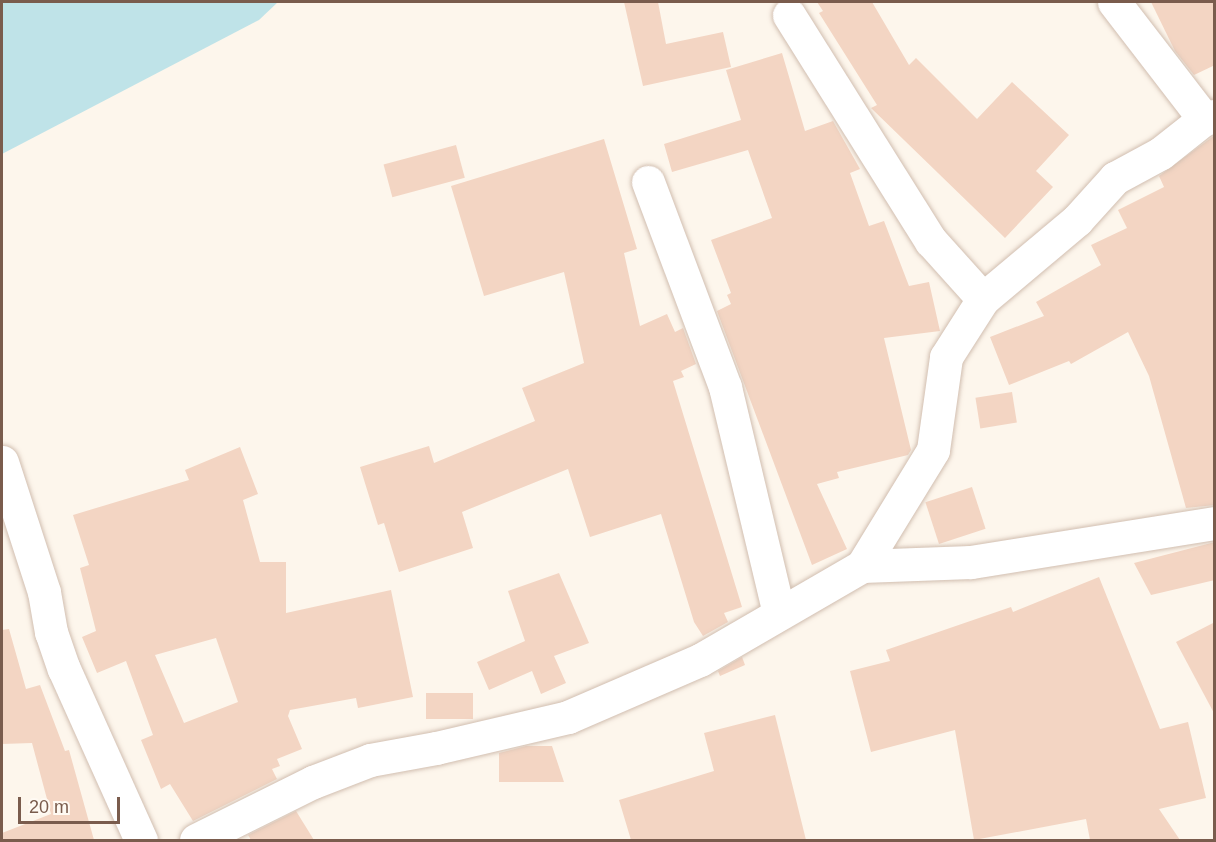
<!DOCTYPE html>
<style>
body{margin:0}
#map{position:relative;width:1216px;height:842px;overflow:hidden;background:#fdf6ec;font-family:Arial,sans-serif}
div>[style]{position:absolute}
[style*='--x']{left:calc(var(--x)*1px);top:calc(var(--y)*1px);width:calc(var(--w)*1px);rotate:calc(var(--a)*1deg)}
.water>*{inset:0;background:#bfe3e8}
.building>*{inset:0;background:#f3d5c3;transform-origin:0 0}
.roads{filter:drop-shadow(0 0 2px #d1beb0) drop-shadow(0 0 2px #d1beb0)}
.minor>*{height:33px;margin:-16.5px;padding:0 16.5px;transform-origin:16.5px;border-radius:16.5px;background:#fff}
span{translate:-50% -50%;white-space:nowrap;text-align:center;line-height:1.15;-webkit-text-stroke:6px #fffaf3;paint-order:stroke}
.frame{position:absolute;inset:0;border:3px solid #7a5c4d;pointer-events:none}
.scale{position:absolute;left:18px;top:797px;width:102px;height:27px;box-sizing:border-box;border:3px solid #7a5c4d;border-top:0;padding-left:8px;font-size:18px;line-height:21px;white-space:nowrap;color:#7a5c4d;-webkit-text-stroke:4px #fffaf3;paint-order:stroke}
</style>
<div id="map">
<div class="water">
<i style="clip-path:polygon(2px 2px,278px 2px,259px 20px,2px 154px)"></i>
</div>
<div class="building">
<i style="clip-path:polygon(624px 2px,658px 2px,666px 44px,723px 32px,731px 67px,643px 86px)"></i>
<i style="clip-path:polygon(817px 2px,872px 2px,909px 65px,916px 58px,977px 119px,1012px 82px,1069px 135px,1036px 171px,1053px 187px,1005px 238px,871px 108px,877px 105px,819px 13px,823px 11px)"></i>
<i style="clip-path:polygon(1151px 2px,1215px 2px,1215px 65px,1194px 75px,1175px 51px)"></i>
<i style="clip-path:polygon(782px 53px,805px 131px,833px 121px,860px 169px,850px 173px,869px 226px,884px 221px,909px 286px,929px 282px,940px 331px,884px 338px,911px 450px,908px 455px,837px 472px,839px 478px,817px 484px,847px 549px,812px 565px,717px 311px,731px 304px,727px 295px,731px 293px,711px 240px,772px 218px,748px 150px,672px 172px,664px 144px,741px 120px,726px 70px)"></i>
<i style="clip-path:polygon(1215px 135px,1215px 505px,1186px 508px,1149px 376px,1128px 332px,1071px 364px,1069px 361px,1009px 385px,990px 337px,1044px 316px,1036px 302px,1101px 265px,1091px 245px,1127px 228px,1118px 210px,1164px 187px,1159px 176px)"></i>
<i style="clip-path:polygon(604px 139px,637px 249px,624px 253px,640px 326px,667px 314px,675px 332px,683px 328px,696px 364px,681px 371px,684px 377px,673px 381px,742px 607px,724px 613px,728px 622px,703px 636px,694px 622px,661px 514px,590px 537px,568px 469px,462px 512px,473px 548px,399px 572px,384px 523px,378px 525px,360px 467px,429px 446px,434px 463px,535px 421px,522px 388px,584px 363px,564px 272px,484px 296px,451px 186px)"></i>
<i style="left:456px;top:145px;width:34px;height:75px;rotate:75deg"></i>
<i style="left:1012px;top:392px;width:31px;height:37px;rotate:81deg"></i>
<i style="clip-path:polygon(evenodd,240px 447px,258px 494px,243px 500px,260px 562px,286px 562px,286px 613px,391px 590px,413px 697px,358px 708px,356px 698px,290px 710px,288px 716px,302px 749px,277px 759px,280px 766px,272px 769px,277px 779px,193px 821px,170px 784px,161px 789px,141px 740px,153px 735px,126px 661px,97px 673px,82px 637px,96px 631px,80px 568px,89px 565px,73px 515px,189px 480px,185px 470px,240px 447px,216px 638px,238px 702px,184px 723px,155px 655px,216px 638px)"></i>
<i style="left:972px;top:487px;width:44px;height:49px;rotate:72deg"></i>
<i style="clip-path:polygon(1215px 542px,1215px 580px,1151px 595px,1134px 563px)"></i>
<i style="clip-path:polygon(559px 573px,589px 643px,554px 656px,566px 683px,541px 694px,532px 671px,489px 690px,477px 662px,525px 641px,508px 591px)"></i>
<i style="clip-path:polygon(1099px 577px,1160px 729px,1188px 722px,1206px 798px,1159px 809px,1180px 840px,1090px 840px,1086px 819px,974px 840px,955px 730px,871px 752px,850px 671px,890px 661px,886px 650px,1011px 607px,1013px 612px)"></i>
<i style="clip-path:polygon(1215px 622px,1215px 715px,1176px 642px)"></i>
<i style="clip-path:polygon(9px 629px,26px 689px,40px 685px,65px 751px,69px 750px,94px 840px,2px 840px,2px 833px,51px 814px,32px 743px,2px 744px,2px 630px)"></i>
<i style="clip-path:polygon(742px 657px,745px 665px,720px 676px,718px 671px)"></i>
<i style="left:426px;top:693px;width:47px;height:26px"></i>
<i style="clip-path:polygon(775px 715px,806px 840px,631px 840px,619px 800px,714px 771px,704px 733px)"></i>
<i style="clip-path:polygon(526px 746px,552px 746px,564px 782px,499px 782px,499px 753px)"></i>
<i style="clip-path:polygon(296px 811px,314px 840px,251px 840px,248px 835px)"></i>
</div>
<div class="roads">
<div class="minor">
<i style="--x:1114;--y:2;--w:148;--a:52.4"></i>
<i style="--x:789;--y:15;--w:267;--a:57.9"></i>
<i style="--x:931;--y:241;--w:78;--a:48.1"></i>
<i style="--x:648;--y:182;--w:219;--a:69.4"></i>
<i style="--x:725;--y:387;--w:232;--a:76.6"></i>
<i style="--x:2;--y:462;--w:137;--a:72.1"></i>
<i style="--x:44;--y:592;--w:41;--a:80.1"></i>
<i style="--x:51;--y:632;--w:39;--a:71"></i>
<i style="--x:64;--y:669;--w:188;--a:65.8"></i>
<i style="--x:862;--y:566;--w:136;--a:-58.5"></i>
<i style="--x:933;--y:450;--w:94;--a:-82"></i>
<i style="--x:946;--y:357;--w:69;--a:-57.5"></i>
<i style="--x:983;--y:299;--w:123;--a:-40"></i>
<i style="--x:1077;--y:220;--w:57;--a:-47.9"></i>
<i style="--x:1115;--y:178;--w:52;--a:-28.5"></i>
<i style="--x:1161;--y:153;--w:55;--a:-38.3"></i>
<i style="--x:1204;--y:119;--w:10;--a:-17"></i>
<i style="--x:196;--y:840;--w:131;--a:-26.4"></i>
<i style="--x:313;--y:782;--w:61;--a:-21.1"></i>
<i style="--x:370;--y:760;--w:67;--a:-10.3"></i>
<i style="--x:436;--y:748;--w:136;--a:-13.2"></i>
<i style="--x:568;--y:717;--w:144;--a:-23.4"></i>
<i style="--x:700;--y:660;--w:187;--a:-30.1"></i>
<i style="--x:862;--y:566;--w:109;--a:-2.1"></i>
<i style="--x:971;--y:562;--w:246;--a:-9.1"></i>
</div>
</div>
<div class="frame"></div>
<div class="scale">20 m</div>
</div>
